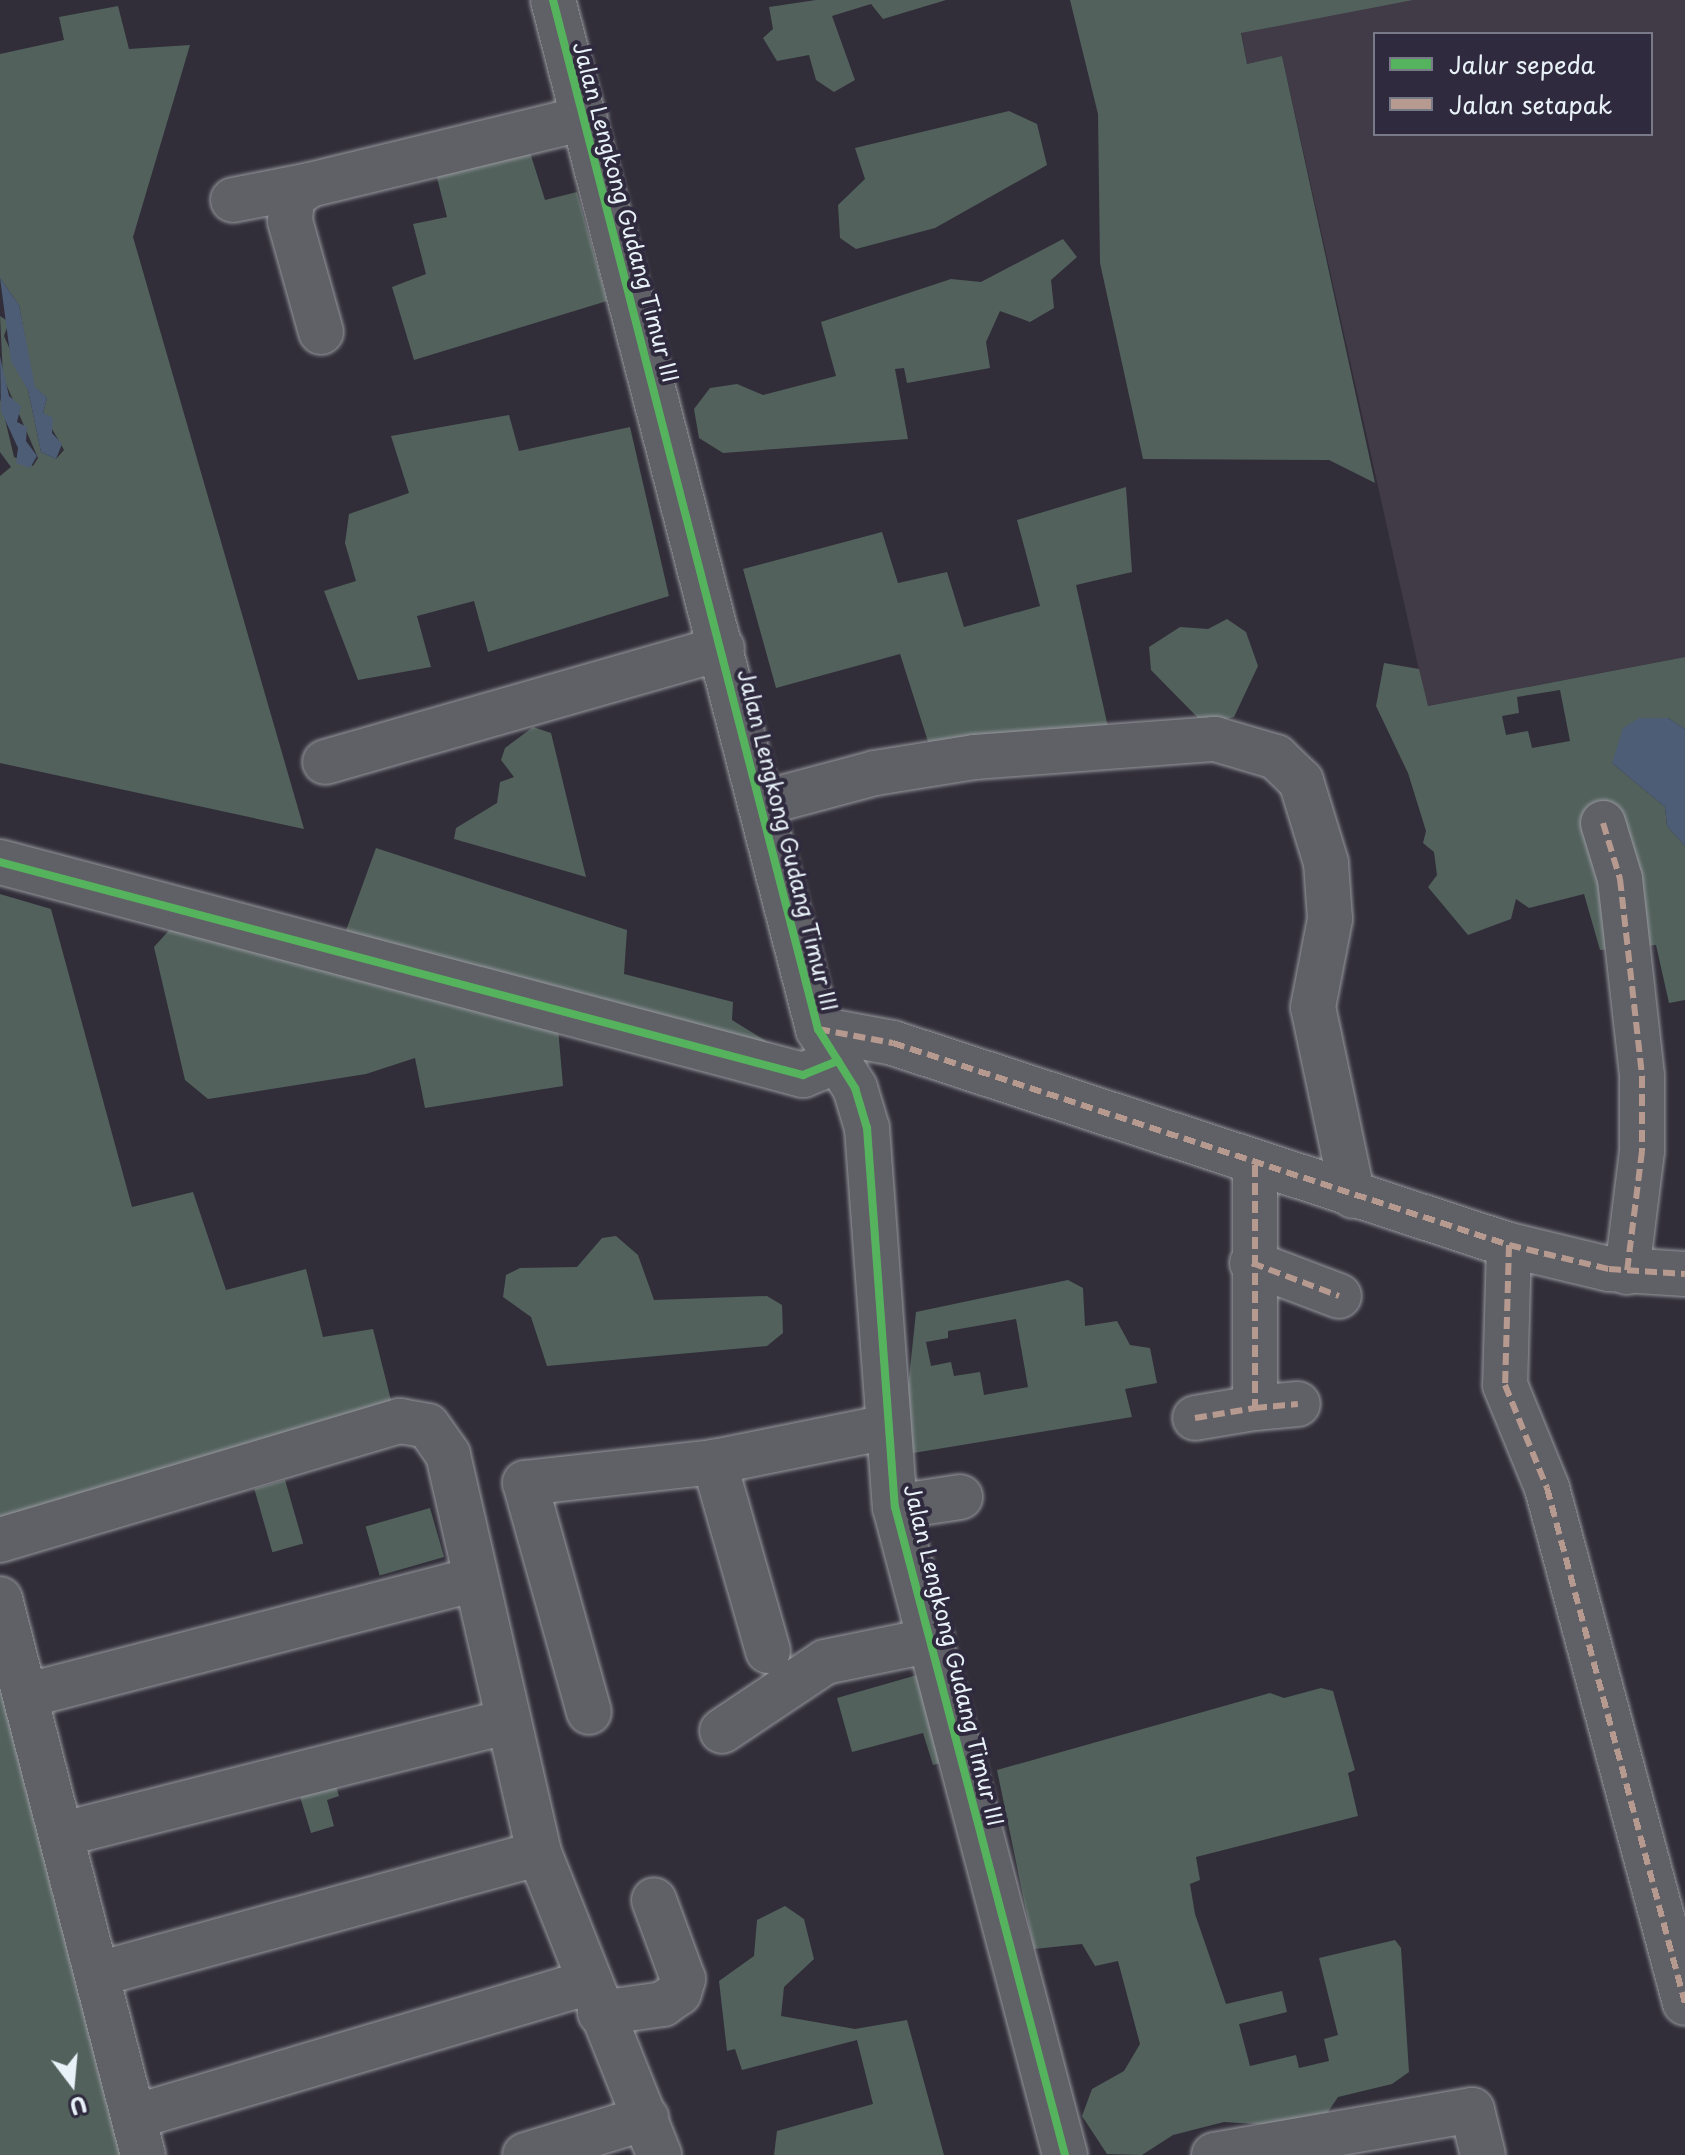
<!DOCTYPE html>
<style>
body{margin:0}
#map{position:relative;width:1685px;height:2155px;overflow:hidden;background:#312e39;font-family:"Playpen Sans",sans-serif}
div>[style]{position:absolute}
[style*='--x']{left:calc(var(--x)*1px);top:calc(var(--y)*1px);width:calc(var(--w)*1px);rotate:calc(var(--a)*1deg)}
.built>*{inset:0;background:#413a47}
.green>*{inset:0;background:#52615c;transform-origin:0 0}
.water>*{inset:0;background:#4d5d75}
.roads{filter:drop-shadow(0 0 2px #98999f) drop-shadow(0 0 2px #98999f)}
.minor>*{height:44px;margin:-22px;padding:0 22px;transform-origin:22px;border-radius:22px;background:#606067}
.quiet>*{height:6px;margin-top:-3px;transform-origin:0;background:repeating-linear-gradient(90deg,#b69a8f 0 12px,transparent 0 18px)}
.cycleway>*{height:8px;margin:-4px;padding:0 4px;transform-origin:4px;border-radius:4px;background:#56b35d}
span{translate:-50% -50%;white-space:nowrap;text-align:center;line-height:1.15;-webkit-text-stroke:8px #2f2a3d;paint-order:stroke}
.street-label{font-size:22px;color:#e8f1f8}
.legend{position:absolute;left:1373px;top:32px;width:280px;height:104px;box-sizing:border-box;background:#2f2a3d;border:2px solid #797a88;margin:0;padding:10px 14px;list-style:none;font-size:24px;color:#e8f1f8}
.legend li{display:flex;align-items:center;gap:16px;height:40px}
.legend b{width:40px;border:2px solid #797a88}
.north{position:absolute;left:32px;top:2043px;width:80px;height:80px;-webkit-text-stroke:6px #2f2a3d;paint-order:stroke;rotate:164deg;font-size:22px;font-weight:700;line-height:32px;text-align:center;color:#e8f1f8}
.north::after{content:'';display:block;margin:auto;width:28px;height:36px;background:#e8f1f8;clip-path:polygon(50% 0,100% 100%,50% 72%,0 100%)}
</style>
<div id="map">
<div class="built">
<i style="clip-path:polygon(evenodd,1236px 0,1685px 0,1685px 657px,1427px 706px,1282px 56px,1247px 64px,1236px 0,1375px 34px,1651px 34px,1651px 134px,1375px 134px,1375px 34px)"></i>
</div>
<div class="green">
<i style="clip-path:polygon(816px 0,946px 0,883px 19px,871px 4px,832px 16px,855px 80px,834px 92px,816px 80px,809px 55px,777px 61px,763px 38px,773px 29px,769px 7px)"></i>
<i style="clip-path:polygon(1070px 0,1413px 0,1241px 33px,1247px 64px,1282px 56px,1375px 483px,1329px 460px,1143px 459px,1100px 263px,1098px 114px)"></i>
<i style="clip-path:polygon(118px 6px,129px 49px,190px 45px,133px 237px,304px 829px,0 763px,0 476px,11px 467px,0 452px,0 398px,14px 457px,33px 466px,38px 458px,3px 377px,0 316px,9px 322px,4px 336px,28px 390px,41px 452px,56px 459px,64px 450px,43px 413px,47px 398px,34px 387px,19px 305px,0 278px,0 54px,64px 40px,59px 17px)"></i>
<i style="clip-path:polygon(1009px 111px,1037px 124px,1047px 165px,935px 228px,856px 249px,840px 238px,838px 205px,865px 179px,855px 148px)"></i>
<i style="clip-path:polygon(528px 146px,545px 200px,577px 192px,607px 301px,414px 360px,392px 287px,426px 274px,413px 224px,447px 217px,434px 166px)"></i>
<i style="clip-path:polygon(1063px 239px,1077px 257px,1051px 280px,1054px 308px,1030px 322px,1000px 311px,986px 342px,990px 368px,907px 383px,904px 368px,895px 369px,908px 439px,723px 453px,699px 438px,694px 409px,710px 388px,737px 384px,763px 395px,836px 376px,821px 322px,951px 279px,981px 282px)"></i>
<i style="clip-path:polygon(509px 415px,519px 451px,630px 427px,669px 596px,488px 652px,474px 601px,417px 616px,431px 667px,358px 680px,324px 591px,356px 581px,345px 543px,349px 514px,409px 493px,391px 436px)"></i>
<i style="clip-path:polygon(1126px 487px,1132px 572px,1076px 585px,1108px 727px,931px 751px,900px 654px,776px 688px,743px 569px,882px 532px,898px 583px,947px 572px,964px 627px,1040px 606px,1017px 520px)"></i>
<i style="clip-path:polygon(1227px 619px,1246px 632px,1258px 666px,1234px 717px,1204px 724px,1151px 670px,1149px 647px,1180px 627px,1208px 629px)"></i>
<i style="clip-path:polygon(evenodd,1685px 657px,1685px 729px,1668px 718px,1612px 763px,1665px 807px,1667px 826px,1685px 846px,1685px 1000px,1669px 1003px,1656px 945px,1600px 950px,1584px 894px,1529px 908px,1516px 899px,1511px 919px,1468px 935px,1428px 887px,1437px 875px,1434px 852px,1423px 843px,1426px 831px,1408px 773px,1376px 706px,1384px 663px,1419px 669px,1428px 706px,1685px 657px,1560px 690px,1570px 741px,1532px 748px,1528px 731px,1506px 735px,1502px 716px,1519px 713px,1517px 697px,1560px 690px)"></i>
<i style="clip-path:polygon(533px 727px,551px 733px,586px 877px,454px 839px,456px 828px,497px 803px,500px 782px,514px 777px,501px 760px,505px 748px)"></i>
<i style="clip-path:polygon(376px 848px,627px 930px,624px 974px,733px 1002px,732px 1020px,790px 1056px,344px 936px)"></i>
<i style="clip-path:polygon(0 894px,51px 909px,132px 1207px,193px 1192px,226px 1290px,306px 1269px,323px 1337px,373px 1329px,394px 1412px,0 1527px)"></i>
<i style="clip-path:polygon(172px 927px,558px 1028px,563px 1086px,425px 1108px,415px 1058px,366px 1074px,208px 1099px,185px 1080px,154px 947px)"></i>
<i style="clip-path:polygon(616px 1236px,638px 1255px,654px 1300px,767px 1296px,782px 1305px,783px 1333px,767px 1346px,547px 1366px,531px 1317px,503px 1297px,506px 1275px,520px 1268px,577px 1267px,602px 1238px)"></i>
<i style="clip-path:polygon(evenodd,1068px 1280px,1083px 1288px,1085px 1326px,1117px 1321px,1130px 1345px,1150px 1348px,1157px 1383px,1125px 1389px,1132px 1417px,901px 1455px,916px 1312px,1068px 1280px,1016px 1319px,1028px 1387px,984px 1395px,980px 1372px,954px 1376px,951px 1362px,931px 1366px,926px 1342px,948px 1338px,948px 1331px,1016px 1319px)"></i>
<i style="left:285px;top:1480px;width:66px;height:32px;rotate:74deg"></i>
<i style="left:430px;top:1508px;width:51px;height:67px;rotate:74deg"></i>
<i style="clip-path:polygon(931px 1671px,955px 1759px,933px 1765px,923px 1733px,852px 1752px,837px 1698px)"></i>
<i style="clip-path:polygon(0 1688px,134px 2155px,0 2155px)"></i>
<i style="clip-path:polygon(1321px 1688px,1333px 1691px,1355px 1770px,1348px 1773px,1358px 1816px,1196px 1857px,1200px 1880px,1190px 1884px,1195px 1914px,1226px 2004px,1282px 1991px,1287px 2012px,1239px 2024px,1250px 2066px,1296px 2055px,1299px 2068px,1329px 2061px,1324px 2039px,1338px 2035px,1319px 1958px,1395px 1940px,1401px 1948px,1409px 2072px,1392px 2084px,1338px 2097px,1324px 2118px,1288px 2126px,1224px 2122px,1173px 2135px,1142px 2155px,1107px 2154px,1082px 2116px,1092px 2089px,1124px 2071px,1140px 2044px,1118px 1961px,1095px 1966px,1082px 1944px,1034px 1949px,997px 1770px,1270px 1693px,1284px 1698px)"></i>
<i style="clip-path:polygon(331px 1769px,339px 1796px,327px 1800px,334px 1826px,311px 1833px,295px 1780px)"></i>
<i style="clip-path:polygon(785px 1906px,804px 1919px,814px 1959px,784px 1987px,781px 2016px,855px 2029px,907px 2020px,944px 2155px,774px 2155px,777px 2131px,873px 2104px,857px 2040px,742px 2070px,735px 2049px,727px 2051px,719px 1981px,754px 1956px,757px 1920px)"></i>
</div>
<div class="water">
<i style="clip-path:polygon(0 278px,19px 305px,35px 387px,47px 398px,43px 413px,53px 418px,52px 433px,62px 444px,56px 459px,41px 452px,28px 390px,11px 361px)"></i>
<i style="clip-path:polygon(0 356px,9px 396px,21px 406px,17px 422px,27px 427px,26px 441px,37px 456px,30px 468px,16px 463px,18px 448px,1px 411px)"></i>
<i style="clip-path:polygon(1639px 718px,1668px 718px,1685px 729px,1685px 846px,1667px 826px,1665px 807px,1612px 763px,1623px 728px)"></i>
</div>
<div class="roads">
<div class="minor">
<i style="--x:553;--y:0;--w:1063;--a:75.56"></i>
<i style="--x:818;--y:1029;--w:70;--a:57.9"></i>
<i style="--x:855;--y:1088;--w:42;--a:73.3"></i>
<i style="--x:867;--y:1128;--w:380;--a:85.8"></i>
<i style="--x:895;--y:1507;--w:670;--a:75.3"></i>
<i style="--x:233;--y:200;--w:78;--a:-11"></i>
<i style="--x:321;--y:332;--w:115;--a:-105.6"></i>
<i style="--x:290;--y:221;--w:24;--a:-85"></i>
<i style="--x:292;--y:197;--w:22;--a:-34"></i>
<i style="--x:310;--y:185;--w:283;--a:-13.7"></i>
<i style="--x:325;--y:762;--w:413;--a:-16"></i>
<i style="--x:763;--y:803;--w:116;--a:-15"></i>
<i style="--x:875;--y:773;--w:101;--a:-9.1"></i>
<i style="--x:975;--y:757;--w:241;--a:-4.3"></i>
<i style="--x:1215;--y:739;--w:64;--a:16.4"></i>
<i style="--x:1276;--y:757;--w:35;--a:44"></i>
<i style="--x:1301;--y:781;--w:86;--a:73"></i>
<i style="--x:1326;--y:863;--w:56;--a:85.9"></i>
<i style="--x:1330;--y:919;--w:90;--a:100.9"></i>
<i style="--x:1313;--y:1007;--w:193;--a:78.1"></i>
<i style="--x:1603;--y:823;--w:59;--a:73.1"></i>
<i style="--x:1620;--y:879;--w:198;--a:83.6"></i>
<i style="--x:1642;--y:1076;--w:75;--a:90"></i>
<i style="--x:1642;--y:1151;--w:122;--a:97.1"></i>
<i style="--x:0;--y:862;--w:831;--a:14.86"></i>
<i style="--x:803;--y:1075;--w:38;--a:-22"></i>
<i style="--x:818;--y:1029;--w:76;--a:10.6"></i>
<i style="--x:893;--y:1043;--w:648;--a:18.16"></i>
<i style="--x:1509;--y:1245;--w:103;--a:13.5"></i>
<i style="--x:1609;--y:1269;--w:76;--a:3.8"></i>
<i style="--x:1255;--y:1165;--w:243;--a:90"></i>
<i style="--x:1255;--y:1408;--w:43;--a:-5.3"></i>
<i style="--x:1509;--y:1245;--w:140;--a:91.6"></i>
<i style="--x:1505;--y:1385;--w:111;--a:67.8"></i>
<i style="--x:1547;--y:1488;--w:533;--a:75"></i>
<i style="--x:1252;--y:1263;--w:93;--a:20.8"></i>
<i style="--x:1195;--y:1418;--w:61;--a:-9.5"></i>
<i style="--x:895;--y:1507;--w:66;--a:-8.7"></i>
<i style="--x:0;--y:1540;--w:417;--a:-16.6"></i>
<i style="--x:400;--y:1421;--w:28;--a:10"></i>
<i style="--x:428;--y:1426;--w:35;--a:55"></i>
<i style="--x:448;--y:1455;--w:408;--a:77.1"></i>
<i style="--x:539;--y:1853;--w:325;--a:68.3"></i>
<i style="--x:0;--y:1599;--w:574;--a:75.58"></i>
<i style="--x:768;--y:1651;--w:197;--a:-105.9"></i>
<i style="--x:714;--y:1462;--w:177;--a:-11.4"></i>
<i style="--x:28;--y:1695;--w:459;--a:-14.5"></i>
<i style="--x:589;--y:1712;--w:238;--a:-105.6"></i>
<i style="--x:525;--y:1483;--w:190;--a:-6.3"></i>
<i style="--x:722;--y:1731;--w:124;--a:-33.8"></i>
<i style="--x:825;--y:1662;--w:109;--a:-11.6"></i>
<i style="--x:63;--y:1834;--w:459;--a:-14.2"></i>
<i style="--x:98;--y:1974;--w:457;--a:-15.3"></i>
<i style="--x:600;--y:2013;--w:64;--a:-8.1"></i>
<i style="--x:663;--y:2004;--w:19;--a:-35"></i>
<i style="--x:679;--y:1993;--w:15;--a:-74"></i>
<i style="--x:683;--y:1979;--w:84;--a:-110.2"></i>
<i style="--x:134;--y:2117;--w:472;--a:-16.5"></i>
<i style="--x:525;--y:2155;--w:127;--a:-17"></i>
<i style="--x:1214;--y:2155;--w:262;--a:-9.9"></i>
<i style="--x:1472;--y:2110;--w:46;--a:76.3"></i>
</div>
</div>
<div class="quiet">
<i style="--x:1603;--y:823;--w:59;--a:73.1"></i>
<i style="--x:1620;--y:879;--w:198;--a:83.6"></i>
<i style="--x:1642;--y:1076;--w:75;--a:90"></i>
<i style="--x:1642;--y:1151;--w:122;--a:97.1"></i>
<i style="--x:818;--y:1029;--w:76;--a:10.6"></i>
<i style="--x:893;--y:1043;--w:648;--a:18.16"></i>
<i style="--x:1509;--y:1245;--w:103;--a:13.5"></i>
<i style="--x:1609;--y:1269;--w:76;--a:3.8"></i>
<i style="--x:1255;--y:1165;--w:243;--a:90"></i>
<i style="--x:1255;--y:1408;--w:43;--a:-5.3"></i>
<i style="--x:1509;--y:1245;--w:140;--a:91.6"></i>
<i style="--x:1505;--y:1385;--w:111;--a:67.8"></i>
<i style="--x:1547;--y:1488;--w:533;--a:75"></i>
<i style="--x:1252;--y:1263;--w:93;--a:20.8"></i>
<i style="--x:1195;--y:1418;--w:61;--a:-9.5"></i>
</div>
<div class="cycleway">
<i style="--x:553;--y:0;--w:1063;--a:75.56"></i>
<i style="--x:818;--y:1029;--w:70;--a:57.9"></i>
<i style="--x:855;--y:1088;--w:42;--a:73.3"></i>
<i style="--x:867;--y:1128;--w:380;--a:85.8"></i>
<i style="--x:895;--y:1507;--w:670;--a:75.3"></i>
<i style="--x:0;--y:862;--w:831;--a:14.86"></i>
<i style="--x:803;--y:1075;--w:38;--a:-22"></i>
</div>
<div class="street-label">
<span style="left:627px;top:212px;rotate:75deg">Jalan Lengkong Gudang Timur III</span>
<span style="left:789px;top:840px;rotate:76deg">Jalan Lengkong Gudang Timur III</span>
<span style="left:955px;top:1655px;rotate:76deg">Jalan Lengkong Gudang Timur III</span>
</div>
<ul class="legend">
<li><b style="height:10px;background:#56b35d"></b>Jalur sepeda</li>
<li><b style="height:10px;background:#b69a8f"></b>Jalan setapak</li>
</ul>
<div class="north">U</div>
</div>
